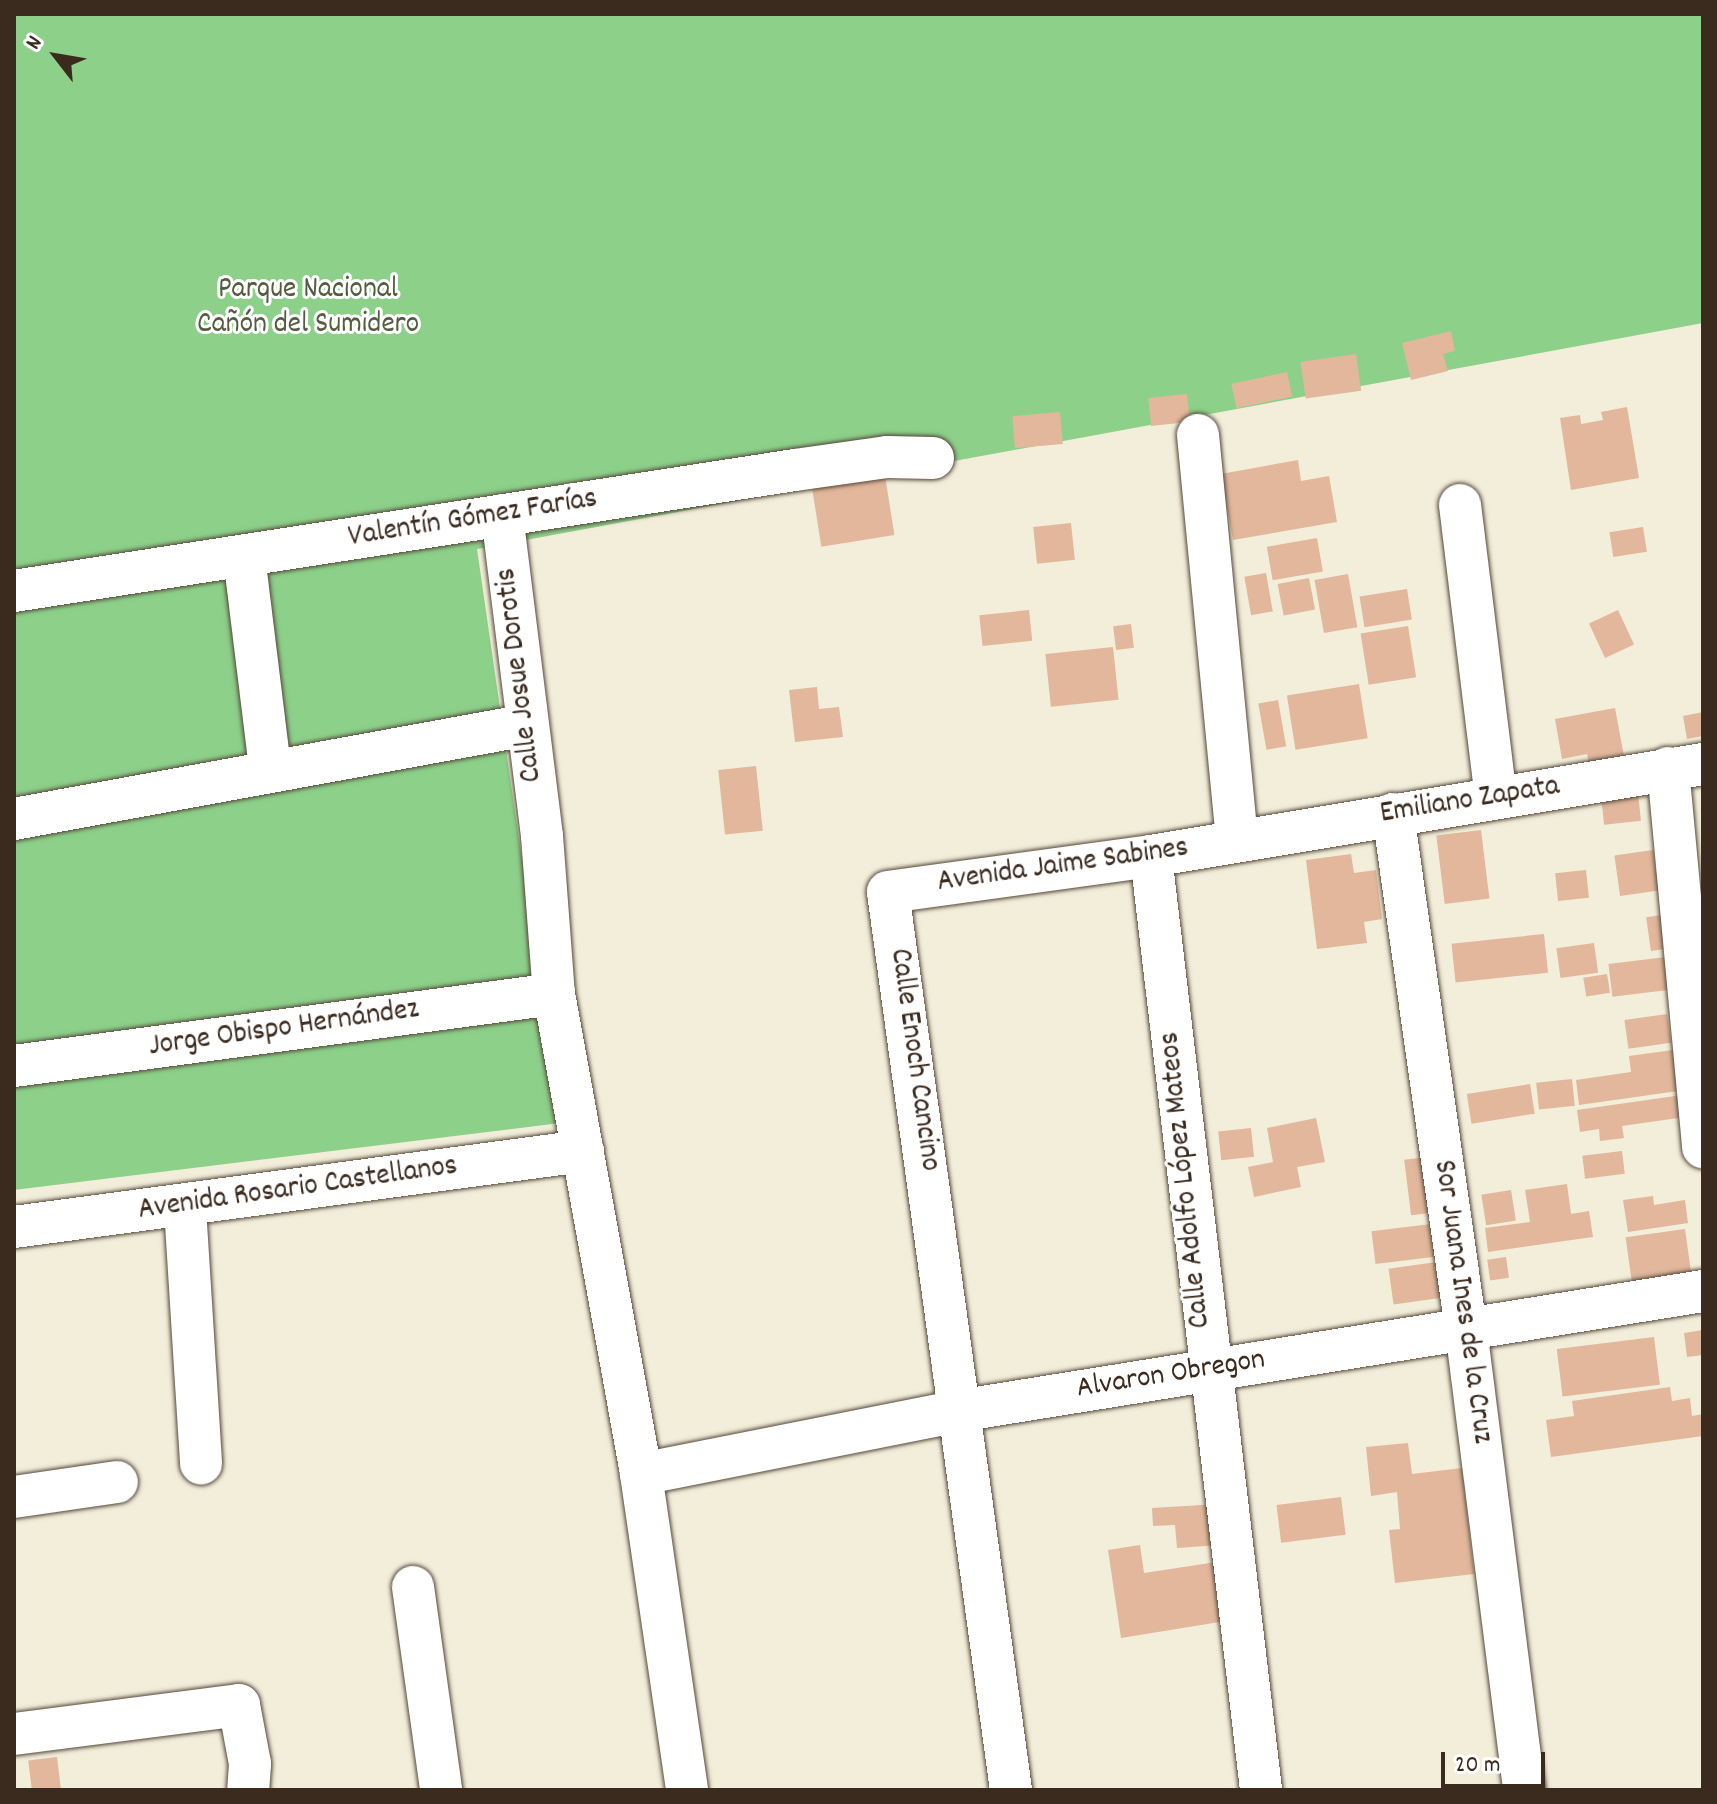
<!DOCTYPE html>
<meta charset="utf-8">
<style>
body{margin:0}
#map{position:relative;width:1717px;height:1804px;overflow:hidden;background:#f2eeda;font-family:Dekko,sans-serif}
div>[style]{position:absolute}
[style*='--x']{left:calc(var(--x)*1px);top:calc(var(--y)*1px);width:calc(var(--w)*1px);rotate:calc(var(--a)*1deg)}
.green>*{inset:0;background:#8cd08a}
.building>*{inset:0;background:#e2b79c;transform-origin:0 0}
.roads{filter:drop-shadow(0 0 2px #56473a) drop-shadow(0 0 2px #56473a)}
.minor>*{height:42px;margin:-21px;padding:0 21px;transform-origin:21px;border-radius:21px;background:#fff}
span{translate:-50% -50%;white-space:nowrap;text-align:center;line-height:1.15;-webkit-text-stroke:6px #fff;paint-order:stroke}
.park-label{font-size:30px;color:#535c3e}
.street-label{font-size:30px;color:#3b2a1e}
.frame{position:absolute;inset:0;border:16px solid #3b2a1e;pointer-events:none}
.north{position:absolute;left:16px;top:16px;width:80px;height:80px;-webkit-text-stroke:6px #fff;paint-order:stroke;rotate:301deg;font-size:22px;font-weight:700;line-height:32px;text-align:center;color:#3b2a1e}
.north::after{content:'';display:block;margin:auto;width:28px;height:36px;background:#3b2a1e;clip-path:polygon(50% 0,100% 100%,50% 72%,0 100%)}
.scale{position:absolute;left:1441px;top:1752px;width:104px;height:36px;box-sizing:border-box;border:4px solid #3b2a1e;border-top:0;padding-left:10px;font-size:24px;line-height:28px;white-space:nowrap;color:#3b2a1e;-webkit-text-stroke:6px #fff;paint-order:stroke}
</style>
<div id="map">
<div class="green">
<i style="clip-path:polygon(14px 14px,1703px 14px,1703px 323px,477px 549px,560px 1123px,14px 1190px)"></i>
</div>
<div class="building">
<i style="clip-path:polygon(1451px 331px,1455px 351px,1443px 354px,1448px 371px,1411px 380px,1402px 343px)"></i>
<i style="left:1356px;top:354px;width:37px;height:56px;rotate:82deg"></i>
<i style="left:1287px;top:372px;width:25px;height:57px;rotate:78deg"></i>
<i style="left:1187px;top:394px;width:28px;height:39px;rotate:84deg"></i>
<i style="clip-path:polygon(1627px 407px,1639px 478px,1571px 490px,1560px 418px,1580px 415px,1581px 424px,1603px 420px,1601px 412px)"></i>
<i style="left:1060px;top:412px;width:32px;height:48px;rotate:85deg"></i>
<i style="clip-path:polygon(1298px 460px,1301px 481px,1329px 476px,1337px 522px,1233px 540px,1221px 474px)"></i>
<i style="left:883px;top:463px;width:73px;height:74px;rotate:81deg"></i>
<i style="left:1071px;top:523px;width:37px;height:38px;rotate:84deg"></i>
<i style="left:1643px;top:527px;width:25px;height:34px;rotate:81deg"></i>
<i style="left:1317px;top:538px;width:34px;height:51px;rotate:80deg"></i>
<i style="left:1266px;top:573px;width:39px;height:22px;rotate:80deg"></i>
<i style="left:1348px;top:574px;width:54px;height:34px;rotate:80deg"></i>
<i style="left:1309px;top:578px;width:32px;height:32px;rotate:79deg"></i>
<i style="left:1407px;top:589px;width:31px;height:48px;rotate:81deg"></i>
<i style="left:1029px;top:610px;width:31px;height:50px;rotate:84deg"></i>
<i style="left:1618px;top:610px;width:38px;height:32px;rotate:65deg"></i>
<i style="left:1131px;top:624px;width:24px;height:18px;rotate:83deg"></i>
<i style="left:1408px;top:626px;width:52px;height:48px;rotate:81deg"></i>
<i style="left:1113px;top:647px;width:53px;height:68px;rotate:84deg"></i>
<i style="left:1359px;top:684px;width:55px;height:73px;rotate:81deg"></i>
<i style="clip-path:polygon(817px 687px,819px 709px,839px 707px,843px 737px,795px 742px,789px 690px)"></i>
<i style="left:1278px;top:700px;width:47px;height:20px;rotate:80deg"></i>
<i style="clip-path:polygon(1615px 708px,1626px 767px,1591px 774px,1587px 754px,1562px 759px,1555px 719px)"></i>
<i style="clip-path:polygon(1703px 712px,1703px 736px,1687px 739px,1683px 716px)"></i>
<i style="left:756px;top:766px;width:65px;height:38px;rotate:84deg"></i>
<i style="left:1638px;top:793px;width:28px;height:37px;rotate:84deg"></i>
<i style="left:1481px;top:830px;width:69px;height:45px;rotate:83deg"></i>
<i style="left:1653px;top:850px;width:41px;height:39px;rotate:82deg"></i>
<i style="clip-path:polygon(1351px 854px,1354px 873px,1376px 870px,1382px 919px,1364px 922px,1367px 943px,1317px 949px,1306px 860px)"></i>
<i style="left:1586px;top:870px;width:28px;height:31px;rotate:84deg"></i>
<i style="left:1662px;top:915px;width:34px;height:16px;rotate:82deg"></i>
<i style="left:1544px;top:934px;width:39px;height:93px;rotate:84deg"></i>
<i style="left:1594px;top:943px;width:30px;height:38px;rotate:82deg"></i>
<i style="left:1666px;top:957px;width:33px;height:58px;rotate:83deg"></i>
<i style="left:1607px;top:974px;width:19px;height:24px;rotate:81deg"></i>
<i style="left:1667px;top:1014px;width:29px;height:43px;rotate:82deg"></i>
<i style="clip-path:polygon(1673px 1050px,1678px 1091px,1579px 1105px,1576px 1080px,1631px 1072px,1629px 1056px)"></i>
<i style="left:1572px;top:1079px;width:27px;height:36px;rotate:84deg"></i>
<i style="left:1530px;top:1084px;width:30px;height:64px;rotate:81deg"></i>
<i style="clip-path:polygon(1682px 1095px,1685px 1117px,1622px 1126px,1624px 1138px,1600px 1141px,1599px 1129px,1580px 1132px,1577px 1110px)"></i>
<i style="clip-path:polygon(1316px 1118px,1325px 1162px,1297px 1167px,1301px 1187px,1254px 1197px,1248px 1167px,1273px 1162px,1267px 1128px)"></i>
<i style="left:1251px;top:1128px;width:29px;height:33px;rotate:84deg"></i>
<i style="left:1622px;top:1151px;width:23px;height:40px;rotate:83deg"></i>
<i style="left:1435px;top:1156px;width:56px;height:31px;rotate:83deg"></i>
<i style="clip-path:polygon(1567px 1184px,1571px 1214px,1589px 1211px,1593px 1237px,1488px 1252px,1485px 1228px,1530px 1222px,1525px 1190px)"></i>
<i style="left:1511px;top:1190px;width:31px;height:30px;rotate:81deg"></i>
<i style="clip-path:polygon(1653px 1196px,1654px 1205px,1685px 1200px,1688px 1223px,1628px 1232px,1623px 1200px)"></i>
<i style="left:1439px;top:1223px;width:33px;height:68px;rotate:83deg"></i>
<i style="left:1685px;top:1229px;width:45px;height:60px;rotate:82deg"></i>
<i style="left:1506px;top:1257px;width:21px;height:19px;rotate:82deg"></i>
<i style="left:1444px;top:1261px;width:36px;height:56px;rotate:82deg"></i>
<i style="clip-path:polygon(1703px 1330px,1703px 1355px,1687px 1357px,1684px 1333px)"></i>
<i style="left:1654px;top:1337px;width:48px;height:98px;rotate:83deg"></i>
<i style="clip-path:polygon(1670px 1387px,1672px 1401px,1690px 1398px,1692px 1416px,1703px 1414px,1703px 1436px,1551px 1457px,1546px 1420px,1574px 1416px,1572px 1401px)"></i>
<i style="clip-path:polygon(1408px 1443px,1412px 1474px,1462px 1468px,1474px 1574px,1395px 1583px,1389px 1530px,1400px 1529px,1397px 1492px,1371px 1496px,1366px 1447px)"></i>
<i style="left:1341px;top:1497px;width:38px;height:65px;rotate:83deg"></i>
<i style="clip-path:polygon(1218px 1504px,1220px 1545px,1177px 1548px,1175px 1525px,1153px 1526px,1152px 1508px)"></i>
<i style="clip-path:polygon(1140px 1545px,1144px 1573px,1223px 1561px,1232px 1620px,1121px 1638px,1108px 1550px)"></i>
<i style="left:57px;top:1757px;width:33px;height:29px;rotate:83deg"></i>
</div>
<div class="roads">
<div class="minor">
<i style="--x:1198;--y:435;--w:407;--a:84.5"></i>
<i style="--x:1460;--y:505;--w:294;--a:83"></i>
<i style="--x:502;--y:515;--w:323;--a:82.9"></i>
<i style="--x:542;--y:836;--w:158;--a:85.7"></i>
<i style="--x:554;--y:994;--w:488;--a:79.7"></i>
<i style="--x:641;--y:1474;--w:319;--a:81.7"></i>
<i style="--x:244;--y:556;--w:214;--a:83"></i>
<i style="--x:14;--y:591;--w:790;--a:-8.81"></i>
<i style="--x:795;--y:470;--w:93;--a:-8"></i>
<i style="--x:887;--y:457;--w:46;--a:1.2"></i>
<i style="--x:1668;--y:768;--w:381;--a:84.7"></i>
<i style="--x:1393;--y:814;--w:520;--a:81.93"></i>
<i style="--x:1466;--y:1329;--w:465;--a:82.8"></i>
<i style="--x:14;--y:819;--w:522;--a:-10.38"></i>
<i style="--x:1151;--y:856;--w:940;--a:83.28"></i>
<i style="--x:14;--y:1066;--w:545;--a:-7.59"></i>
<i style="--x:185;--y:1208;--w:256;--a:86.4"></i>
<i style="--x:14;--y:1227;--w:574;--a:-7.61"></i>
<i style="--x:641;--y:1474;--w:323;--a:-11.2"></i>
<i style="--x:958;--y:1411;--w:755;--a:-9.15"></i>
<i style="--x:14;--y:1497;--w:104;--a:-8.3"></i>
<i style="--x:413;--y:1587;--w:205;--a:82.1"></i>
<i style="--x:14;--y:1734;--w:227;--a:-7.3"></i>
<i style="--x:239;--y:1705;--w:60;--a:79.4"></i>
<i style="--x:250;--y:1764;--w:26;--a:94"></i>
<i style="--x:1011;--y:1790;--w:906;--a:-97.8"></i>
<i style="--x:888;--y:892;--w:265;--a:-7.8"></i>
<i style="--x:1151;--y:856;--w:560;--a:-9.46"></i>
</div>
</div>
<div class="park-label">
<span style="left:308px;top:308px">Parque Nacional<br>Cañón del Sumidero</span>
</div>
<div class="street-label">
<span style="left:473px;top:520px;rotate:-9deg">Valentín Gómez Farías</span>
<span style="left:521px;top:675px;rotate:-97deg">Calle Josue Dorotis</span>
<span style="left:1470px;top:802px;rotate:-9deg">Emiliano Zapata</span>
<span style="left:1063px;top:867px;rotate:-8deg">Avenida Jaime Sabines</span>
<span style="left:284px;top:1030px;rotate:-8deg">Jorge Obispo Hernández</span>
<span style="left:913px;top:1060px;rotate:82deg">Calle Enoch Cancino</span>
<span style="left:1187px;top:1180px;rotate:-96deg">Calle Adolfo López Mateos</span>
<span style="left:298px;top:1190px;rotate:-8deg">Avenida Rosario Castellanos</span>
<span style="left:1461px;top:1302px;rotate:82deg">Sor Juana Ines de la Cruz</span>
<span style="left:1171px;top:1376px;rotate:-9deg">Alvaron Obregon</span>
</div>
<div class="frame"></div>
<div class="north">N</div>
<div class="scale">20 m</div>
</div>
